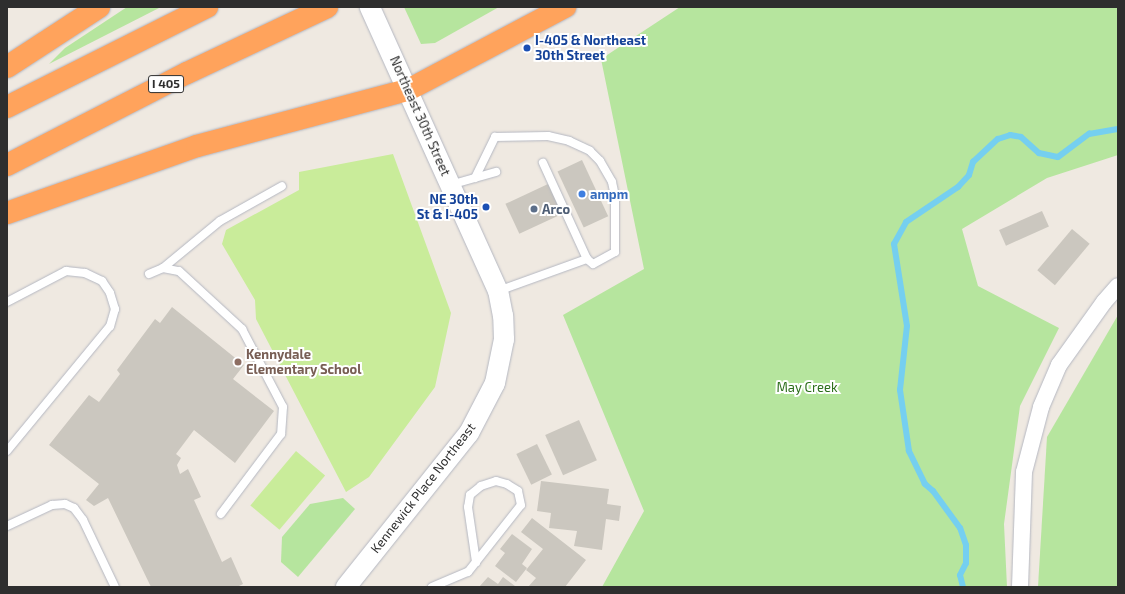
<!DOCTYPE html>
<style>
body{margin:0}
#map{position:relative;width:1125px;height:594px;overflow:hidden;background:#efe9e1;font-family:"Exo 2",sans-serif}
div>[style]{position:absolute}
[style*='--x']{left:calc(var(--x)*1px);top:calc(var(--y)*1px);width:calc(var(--w)*1px);rotate:calc(var(--a)*1deg)}
.green>*{inset:0;background:#b6e59e}
.pitch>*{inset:0;background:#c9ec9a;transform-origin:0 0}
.stream>*{height:6px;margin:-3px;padding:0 3px;transform-origin:3px;border-radius:3px;background:#75cff0}
.building>*{inset:0;background:#cbc7bf;transform-origin:0 0}
.roads{filter:drop-shadow(0 0 1px #b4b7c1) drop-shadow(0 0 1px #b4b7c1)}
.service>*{height:8px;margin:-4px;padding:0 4px;transform-origin:4px;border-radius:4px;background:#fff}
.minor>*{height:16px;margin:-8px;padding:0 8px;transform-origin:8px;border-radius:8px;background:#fff}
.tertiary>*{height:20px;margin:-10px;padding:0 10px;transform-origin:10px;border-radius:10px;background:#fff}
.motorway>*{height:22px;margin:-11px;padding:0 11px;transform-origin:11px;border-radius:11px;background:#ffa35c}
.dots>*{width:11px;height:11px;translate:-50% -50%;box-sizing:border-box;border:2px solid #fff;border-radius:50%}
span{translate:-50% -50%;white-space:nowrap;text-align:center;line-height:1.15;-webkit-text-stroke:4px #fff;paint-order:stroke}
.shield-label span{padding:1px 3px;background:#fff;border:1px solid;border-radius:3px;-webkit-text-stroke-width:0}
.shield-label{font-size:12px;color:#2e2e2e;font-weight:700}
.transit-label{font-size:13px;color:#164399;font-weight:700}
.left{translate:0 -50%;text-align:left}
.right{translate:-100% -50%;text-align:right}
.street-label{font-size:13px;color:#2e2e2e}
.shop-label{font-size:13px;color:#366cbe;font-weight:700}
.service-label{font-size:13px;color:#4e5e75;font-weight:700}
.education-label{font-size:13px;color:#785e54;font-weight:700}
.park-label{font-size:13px;color:#2c6e1b}
.frame{position:absolute;inset:0;border:8px solid #2e2e2e;pointer-events:none}
</style>
<div id="map">
<div class="green">
<i style="clip-path:polygon(127px 7px,161px 7px,49px 64px,65px 48px)"></i>
<i style="clip-path:polygon(404px 7px,499px 7px,435px 43px,421px 44px)"></i>
<i style="clip-path:polygon(680px 7px,1118px 7px,1118px 155px,1047px 178px,962px 229px,978px 286px,1059px 328px,1020px 406px,1004px 524px,1007px 587px,602px 587px,644px 511px,563px 315px,644px 269px,601px 59px)"></i>
<i style="clip-path:polygon(1118px 315px,1118px 587px,1038px 587px,1047px 437px)"></i>
<i style="clip-path:polygon(343px 498px,355px 509px,298px 577px,281px 562px,282px 537px,310px 504px)"></i>
</div>
<div class="pitch">
<i style="clip-path:polygon(393px 154px,451px 313px,435px 387px,369px 477px,346px 492px,256px 319px,255px 300px,222px 244px,226px 230px,299px 190px,299px 172px)"></i>
<i style="left:296px;top:451px;width:38px;height:71px;rotate:40deg"></i>
</div>
<div class="stream">
<i style="--x:963;--y:587;--w:12;--a:-104"></i>
<i style="--x:960;--y:575;--w:13;--a:-63"></i>
<i style="--x:966;--y:563;--w:18;--a:-90"></i>
<i style="--x:966;--y:545;--w:18;--a:-109"></i>
<i style="--x:960;--y:528;--w:46;--a:-126.1"></i>
<i style="--x:933;--y:491;--w:11;--a:-139"></i>
<i style="--x:925;--y:484;--w:37;--a:-116"></i>
<i style="--x:909;--y:451;--w:62;--a:-98.4"></i>
<i style="--x:900;--y:390;--w:64;--a:-83.8"></i>
<i style="--x:907;--y:326;--w:83;--a:-99"></i>
<i style="--x:894;--y:244;--w:25;--a:-61"></i>
<i style="--x:906;--y:222;--w:63;--a:-33.9"></i>
<i style="--x:958;--y:187;--w:16;--a:-47"></i>
<i style="--x:969;--y:175;--w:14;--a:-73"></i>
<i style="--x:973;--y:162;--w:34;--a:-43"></i>
<i style="--x:998;--y:139;--w:13;--a:-18"></i>
<i style="--x:1010;--y:135;--w:11;--a:10"></i>
<i style="--x:1021;--y:137;--w:24;--a:42"></i>
<i style="--x:1039;--y:153;--w:19;--a:12"></i>
<i style="--x:1058;--y:157;--w:39;--a:-37"></i>
<i style="--x:1089;--y:134;--w:29;--a:-10"></i>
</div>
<div class="building">
<i style="left:582px;top:160px;width:62px;height:27px;rotate:65deg"></i>
<i style="left:548px;top:184px;width:33px;height:47px;rotate:65deg"></i>
<i style="left:1042px;top:211px;width:17px;height:47px;rotate:66deg"></i>
<i style="left:1072px;top:229px;width:23px;height:54px;rotate:40deg"></i>
<i style="clip-path:polygon(172px 307px,244px 365px,233px 379px,274px 411px,235px 463px,194px 430px,176px 454px,181px 458px,177px 465px,180px 474px,188px 469px,201px 497px,194px 500px,222px 562px,231px 557px,243px 584px,237px 587px,151px 587px,108px 498px,94px 506px,86px 500px,99px 484px,49px 445px,89px 395px,99px 402px,120px 374px,117px 370px,155px 319px,160px 323px)"></i>
<i style="left:579px;top:420px;width:44px;height:37px;rotate:66deg"></i>
<i style="left:537px;top:444px;width:34px;height:23px;rotate:64deg"></i>
<i style="clip-path:polygon(541px 481px,609px 489px,607px 504px,621px 506px,619px 521px,606px 519px,602px 550px,574px 546px,577px 531px,549px 528px,551px 513px,537px 511px)"></i>
<i style="clip-path:polygon(532px 518px,586px 560px,565px 587px,528px 587px,536px 578px,526px 570px,543px 549px,521px 532px)"></i>
<i style="clip-path:polygon(512px 534px,532px 549px,522px 564px,527px 568px,516px 582px,495px 566px,505px 553px,500px 549px)"></i>
<i style="clip-path:polygon(488px 577px,498px 584px,503px 577px,515px 586px,479px 587px)"></i>
</div>
<div class="roads">
<div class="service">
<i style="--x:475;--y:178;--w:46;--a:-64"></i>
<i style="--x:495;--y:137;--w:53;--a:-1.1"></i>
<i style="--x:548;--y:136;--w:22;--a:13"></i>
<i style="--x:569;--y:141;--w:23;--a:25"></i>
<i style="--x:590;--y:151;--w:14;--a:45"></i>
<i style="--x:600;--y:161;--w:24;--a:60"></i>
<i style="--x:612;--y:182;--w:14;--a:78"></i>
<i style="--x:615;--y:196;--w:56;--a:90"></i>
<i style="--x:615;--y:252;--w:25;--a:151"></i>
<i style="--x:593;--y:264;--w:8;--a:-140"></i>
<i style="--x:450;--y:185;--w:48;--a:-15.8"></i>
<i style="--x:163;--y:268;--w:74;--a:-39.5"></i>
<i style="--x:220;--y:221;--w:71;--a:-29.4"></i>
<i style="--x:149;--y:274;--w:15;--a:-23"></i>
<i style="--x:163;--y:268;--w:16;--a:11"></i>
<i style="--x:179;--y:271;--w:86;--a:42.6"></i>
<i style="--x:242;--y:329;--w:88;--a:62.3"></i>
<i style="--x:283;--y:407;--w:27;--a:94"></i>
<i style="--x:281;--y:434;--w:100;--a:126.9"></i>
<i style="--x:498;--y:291;--w:95;--a:-19.8"></i>
<i style="--x:587;--y:259;--w:106;--a:-114.6"></i>
<i style="--x:7;--y:302;--w:67;--a:-27.7"></i>
<i style="--x:66;--y:271;--w:19;--a:6"></i>
<i style="--x:85;--y:273;--w:19;--a:25"></i>
<i style="--x:102;--y:281;--w:14;--a:56"></i>
<i style="--x:110;--y:293;--w:17;--a:73"></i>
<i style="--x:115;--y:309;--w:18;--a:106"></i>
<i style="--x:110;--y:326;--w:162;--a:129.5"></i>
<i style="--x:7;--y:526;--w:50;--a:-25"></i>
<i style="--x:52;--y:505;--w:13;--a:-4"></i>
<i style="--x:65;--y:504;--w:10;--a:24"></i>
<i style="--x:74;--y:508;--w:15;--a:53"></i>
<i style="--x:83;--y:520;--w:74;--a:64.5"></i>
<i style="--x:432;--y:587;--w:39;--a:-23"></i>
<i style="--x:468;--y:572;--w:85;--a:-51.7"></i>
<i style="--x:521;--y:505;--w:14;--a:-102"></i>
<i style="--x:518;--y:491;--w:13;--a:-148"></i>
<i style="--x:507;--y:484;--w:11;--a:-165"></i>
<i style="--x:496;--y:481;--w:16;--a:162"></i>
<i style="--x:481;--y:486;--w:14;--a:141"></i>
<i style="--x:470;--y:495;--w:12;--a:99"></i>
<i style="--x:468;--y:507;--w:56;--a:81.7"></i>
</div>
<div class="minor">
<i style="--x:1020;--y:587;--w:115;--a:-88"></i>
<i style="--x:1024;--y:472;--w:67;--a:-75.3"></i>
<i style="--x:1041;--y:407;--w:46;--a:-66.8"></i>
<i style="--x:1059;--y:365;--w:77;--a:-54.5"></i>
<i style="--x:1104;--y:302;--w:21;--a:-49"></i>
</div>
<div class="tertiary">
<i style="--x:346;--y:587;--w:197;--a:-51.4"></i>
<i style="--x:469;--y:433;--w:56;--a:-62.5"></i>
<i style="--x:495;--y:383;--w:45;--a:-78.4"></i>
<i style="--x:504;--y:339;--w:23;--a:-92"></i>
<i style="--x:503;--y:316;--w:25;--a:-101"></i>
<i style="--x:498;--y:291;--w:312;--a:-114.3"></i>
</div>
<div class="motorway">
<i style="--x:7;--y:67;--w:110;--a:-33.1"></i>
<i style="--x:7;--y:107;--w:224;--a:-26.6"></i>
<i style="--x:7;--y:165;--w:202;--a:-27.1"></i>
<i style="--x:187;--y:73;--w:155;--a:-25.2"></i>
<i style="--x:7;--y:213;--w:201;--a:-19.4"></i>
<i style="--x:197;--y:146;--w:218;--a:-14.9"></i>
<i style="--x:408;--y:90;--w:178;--a:-27.9"></i>
</div>
</div>
<div class="dots">
<i style="left:527px;top:48px;background:#1a4fb4"></i>
<i style="left:582px;top:194px;background:#3f7fe0"></i>
<i style="left:486px;top:207px;background:#1a4fb4"></i>
<i style="left:534px;top:209px;background:#5c6f8a"></i>
<i style="left:238px;top:362px;background:#8d6e63"></i>
</div>
<div class="shield-label">
<span style="left:166px;top:84px">I 405</span>
</div>
<div class="transit-label">
<span class="left" style="left:535px;top:48px">I-405 &amp; Northeast<br>30th Street</span>
<span class="right" style="left:478px;top:207px">NE 30th<br>St &amp; I-405</span>
</div>
<div class="street-label">
<span style="left:420px;top:116px;rotate:66deg">Northeast 30th Street</span>
<span style="left:423px;top:488px;rotate:-52deg">Kennewick Place Northeast</span>
</div>
<div class="shop-label">
<span class="left" style="left:590px;top:194px">ampm</span>
</div>
<div class="service-label">
<span class="left" style="left:542px;top:209px">Arco</span>
</div>
<div class="education-label">
<span class="left" style="left:246px;top:362px">Kennydale<br>Elementary School</span>
</div>
<div class="park-label">
<span style="left:807px;top:387px">May Creek</span>
</div>
<div class="frame"></div>
</div>
